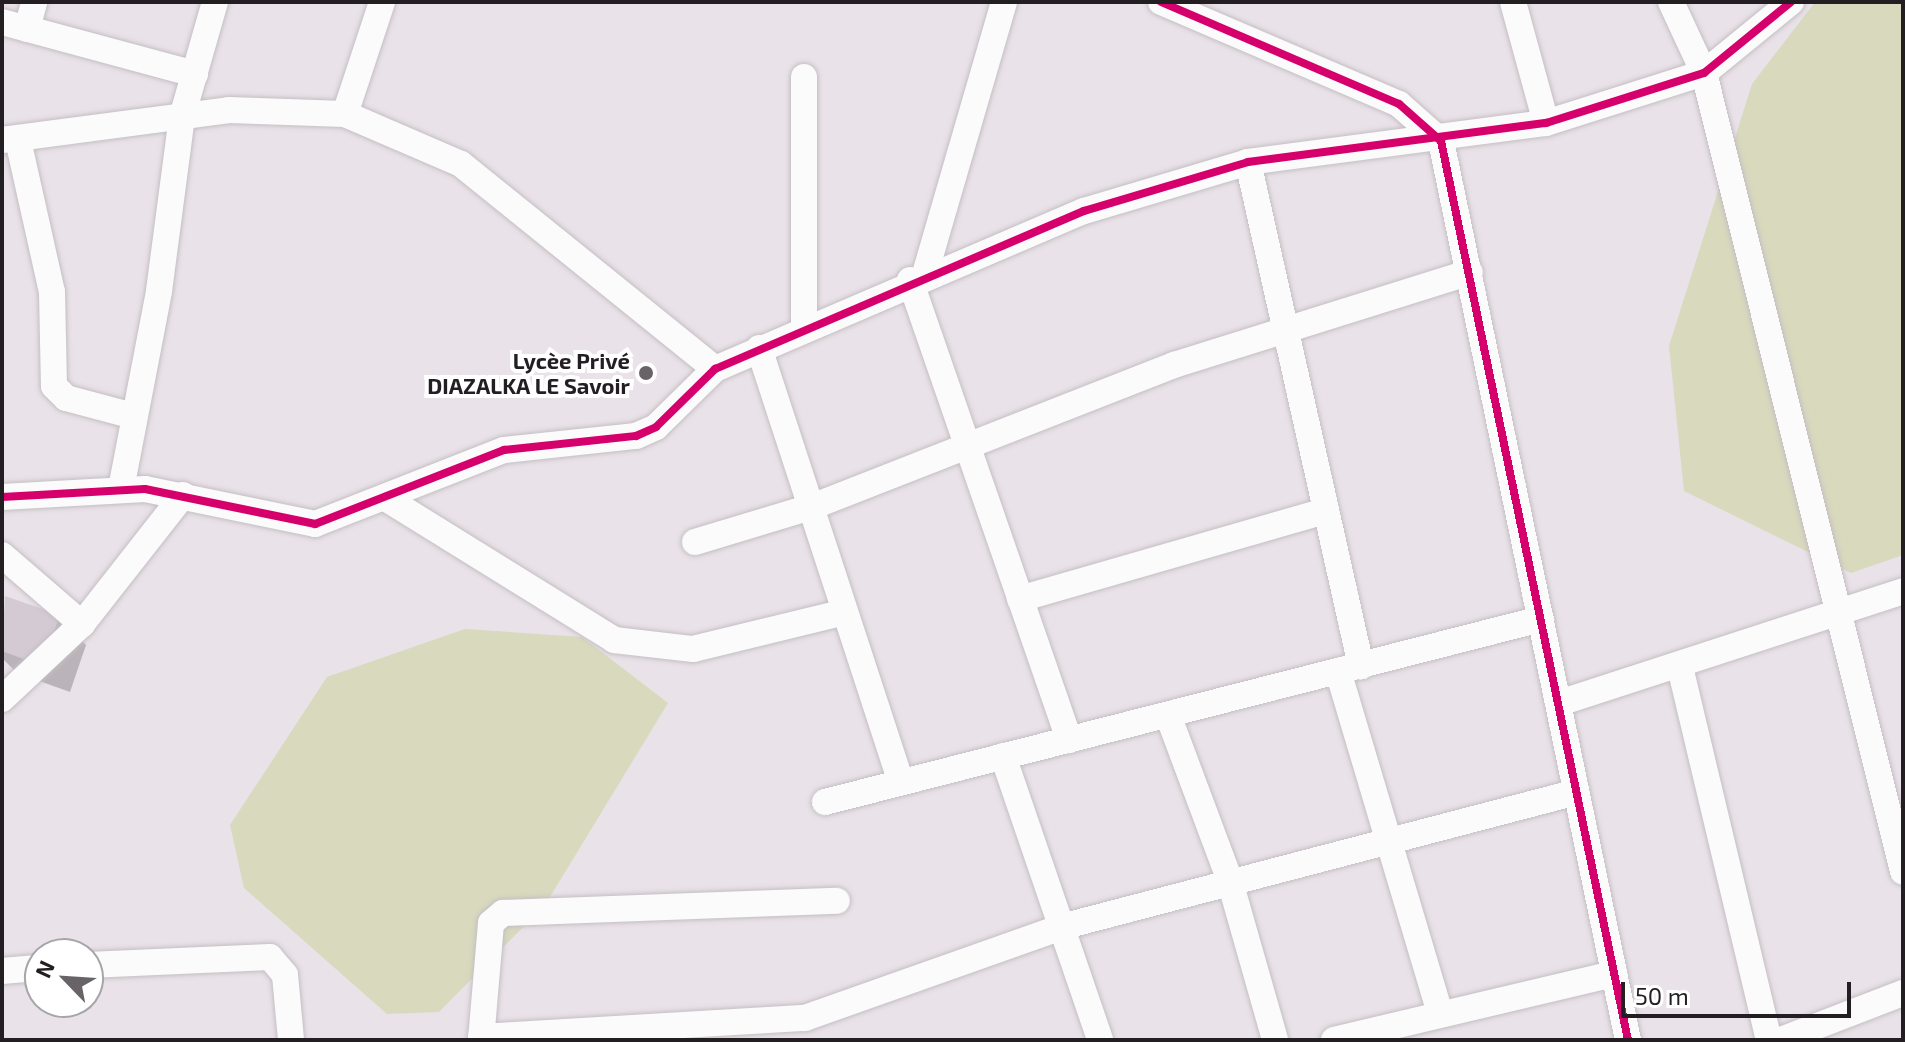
<!DOCTYPE html>
<meta charset="utf-8">
<style>
body{margin:0}
#map{position:relative;width:1905px;height:1042px;overflow:hidden;background:#e9e2e8;font-family:"Exo 2",sans-serif}
div>[style]{position:absolute}
[style*='--x']{left:calc(var(--x)*1px);top:calc(var(--y)*1px);width:calc(var(--w)*1px);rotate:calc(var(--a)*1deg)}
.green>*{inset:0;background:#d8d9bd}
.shadow>*{inset:0;background:#0003}
.building>*{inset:0;background:#d4cad4}
.roads{filter:drop-shadow(0 0 2px #c4bfc3) drop-shadow(0 0 2px #c4bfc3)}
.street>*{height:26px;margin:-13px;padding:0 13px;transform-origin:13px;border-radius:13px;background:#fcfbfc}
.cycleway>*{height:8px;margin:-4px;padding:0 4px;transform-origin:4px;border-radius:4px;background:#d6006c}
.dots>*{width:22px;height:22px;translate:-50% -50%;box-sizing:border-box;border:4px solid #fff;border-radius:50%}
span{translate:-50% -50%;white-space:nowrap;text-align:center;line-height:1.15;-webkit-text-stroke:8px #fff;paint-order:stroke}
.poi-label{font-size:22px;color:#231e22;font-weight:700}
.right{translate:-100% -50%;text-align:right}
.frame{position:absolute;inset:0;border:4px solid #231e22;pointer-events:none}
.north{position:absolute;left:24px;top:938px;width:80px;height:80px;box-sizing:border-box;background:#fff;border:2px solid #a7a5a7;border-radius:50%;rotate:295deg;font-size:22px;font-weight:700;line-height:32px;text-align:center;color:#231e22}
.north::after{content:'';display:block;margin:auto;width:28px;height:36px;background:#686367;clip-path:polygon(50% 0,100% 100%,50% 72%,0 100%)}
.scale{position:absolute;left:1621px;top:982px;width:230px;height:36px;box-sizing:border-box;border:4px solid #231e22;border-top:0;padding-left:10px;font-size:24px;line-height:28px;white-space:nowrap;color:#231e22;-webkit-text-stroke:6px #fff;paint-order:stroke}
</style>
<div id="map">
<div class="green">
<i style="clip-path:polygon(1815px 2px,1903px 2px,1903px 555px,1851px 573px,1684px 491px,1669px 346px,1752px 84px)"></i>
<i style="clip-path:polygon(465px 629px,582px 637px,668px 703px,545px 905px,439px 1012px,387px 1014px,244px 888px,230px 825px,327px 677px)"></i>
</div>
<div class="shadow">
<i style="clip-path:polygon(6px 598px,59px 617px,86px 645px,70px 692px,17px 673px,2px 658px)"></i>
</div>
<div class="building">
<i style="clip-path:polygon(5px 596px,60px 615px,42px 666px,2px 651px)"></i>
</div>
<div class="roads">
<div class="street">
<i style="--x:1161;--y:2;--w:259;--a:23.2"></i>
<i style="--x:1399;--y:104;--w:56;--a:41.4"></i>
<i style="--x:1441;--y:141;--w:918;--a:78.25"></i>
<i style="--x:1513;--y:2;--w:125;--a:74.7"></i>
<i style="--x:1671;--y:2;--w:78;--a:65.1"></i>
<i style="--x:1704;--y:73;--w:823;--a:76.01"></i>
<i style="--x:2;--y:22;--w:200;--a:15.1"></i>
<i style="--x:27;--y:29;--w:28;--a:-75"></i>
<i style="--x:804;--y:77;--w:251;--a:90"></i>
<i style="--x:345;--y:114;--w:118;--a:-71.7"></i>
<i style="--x:2;--y:140;--w:229;--a:-7.5"></i>
<i style="--x:229;--y:110;--w:116;--a:2"></i>
<i style="--x:345;--y:114;--w:126;--a:23.3"></i>
<i style="--x:461;--y:164;--w:326;--a:38.9"></i>
<i style="--x:18;--y:140;--w:156;--a:77.4"></i>
<i style="--x:52;--y:292;--w:94;--a:88.8"></i>
<i style="--x:54;--y:386;--w:17;--a:45"></i>
<i style="--x:66;--y:398;--w:66;--a:14.9"></i>
<i style="--x:1248;--y:162;--w:517;--a:77.36"></i>
<i style="--x:925;--y:274;--w:283;--a:-73.8"></i>
<i style="--x:910;--y:280;--w:487;--a:70.9"></i>
<i style="--x:759;--y:348;--w:457;--a:71.9"></i>
<i style="--x:121;--y:489;--w:202;--a:-79.1"></i>
<i style="--x:159;--y:291;--w:176;--a:-82.5"></i>
<i style="--x:182;--y:117;--w:120;--a:-74"></i>
<i style="--x:2;--y:497;--w:143;--a:-3.2"></i>
<i style="--x:145;--y:489;--w:174;--a:11.6"></i>
<i style="--x:315;--y:524;--w:203;--a:-21.4"></i>
<i style="--x:504;--y:450;--w:133;--a:-6.1"></i>
<i style="--x:636;--y:436;--w:22;--a:-24"></i>
<i style="--x:656;--y:427;--w:83;--a:-44.5"></i>
<i style="--x:715;--y:369;--w:401;--a:-23.2"></i>
<i style="--x:1084;--y:211;--w:171;--a:-16.6"></i>
<i style="--x:1248;--y:162;--w:301;--a:-7.5"></i>
<i style="--x:1546;--y:123;--w:166;--a:-17.6"></i>
<i style="--x:1704;--y:73;--w:112;--a:-39.2"></i>
<i style="--x:387;--y:499;--w:267;--a:31.8"></i>
<i style="--x:614;--y:640;--w:80;--a:6.5"></i>
<i style="--x:693;--y:649;--w:156;--a:-13.7"></i>
<i style="--x:695;--y:542;--w:124;--a:-16.8"></i>
<i style="--x:814;--y:506;--w:387;--a:-21.4"></i>
<i style="--x:1174;--y:365;--w:310;--a:-17.4"></i>
<i style="--x:2;--y:555;--w:106;--a:40.8"></i>
<i style="--x:1020;--y:599;--w:317;--a:-16.1"></i>
<i style="--x:1680;--y:667;--w:383;--a:76.6"></i>
<i style="--x:1338;--y:671;--w:358;--a:73.4"></i>
<i style="--x:2;--y:699;--w:110;--a:-43.2"></i>
<i style="--x:82;--y:624;--w:164;--a:-51.9"></i>
<i style="--x:1559;--y:703;--w:362;--a:-18"></i>
<i style="--x:1168;--y:715;--w:174;--a:69.5"></i>
<i style="--x:1229;--y:878;--w:168;--a:74.1"></i>
<i style="--x:1003;--y:756;--w:300;--a:71.1"></i>
<i style="--x:825;--y:802;--w:739;--a:-14.34"></i>
<i style="--x:88;--y:965;--w:182;--a:-2.5"></i>
<i style="--x:270;--y:957;--w:23;--a:50"></i>
<i style="--x:285;--y:975;--w:65;--a:84.7"></i>
<i style="--x:2;--y:971;--w:38;--a:-5"></i>
<i style="--x:481;--y:1037;--w:325;--a:-3.4"></i>
<i style="--x:805;--y:1018;--w:276;--a:-19.5"></i>
<i style="--x:1065;--y:926;--w:525;--a:-14.67"></i>
<i style="--x:481;--y:1040;--w:117;--a:-85.1"></i>
<i style="--x:491;--y:923;--w:16;--a:-40"></i>
<i style="--x:503;--y:913;--w:334;--a:-2.1"></i>
<i style="--x:1334;--y:1040;--w:288;--a:-13.3"></i>
<i style="--x:1781;--y:1040;--w:131;--a:-21.1"></i>
</div>
</div>
<div class="cycleway">
<i style="--x:1161;--y:2;--w:259;--a:23.2"></i>
<i style="--x:1399;--y:104;--w:56;--a:41.4"></i>
<i style="--x:1441;--y:141;--w:918;--a:78.25"></i>
<i style="--x:2;--y:497;--w:143;--a:-3.2"></i>
<i style="--x:145;--y:489;--w:174;--a:11.6"></i>
<i style="--x:315;--y:524;--w:203;--a:-21.4"></i>
<i style="--x:504;--y:450;--w:133;--a:-6.1"></i>
<i style="--x:636;--y:436;--w:22;--a:-24"></i>
<i style="--x:656;--y:427;--w:83;--a:-44.5"></i>
<i style="--x:715;--y:369;--w:401;--a:-23.2"></i>
<i style="--x:1084;--y:211;--w:171;--a:-16.6"></i>
<i style="--x:1248;--y:162;--w:301;--a:-7.5"></i>
<i style="--x:1546;--y:123;--w:166;--a:-17.6"></i>
<i style="--x:1704;--y:73;--w:112;--a:-39.2"></i>
</div>
<div class="dots">
<i style="left:646px;top:373px;background:#686367"></i>
</div>
<div class="poi-label">
<span class="right" style="left:630px;top:373px">Lycèe Privé<br>DIAZALKA LE Savoir</span>
</div>
<div class="frame"></div>
<div class="north">N</div>
<div class="scale">50 m</div>
</div>
